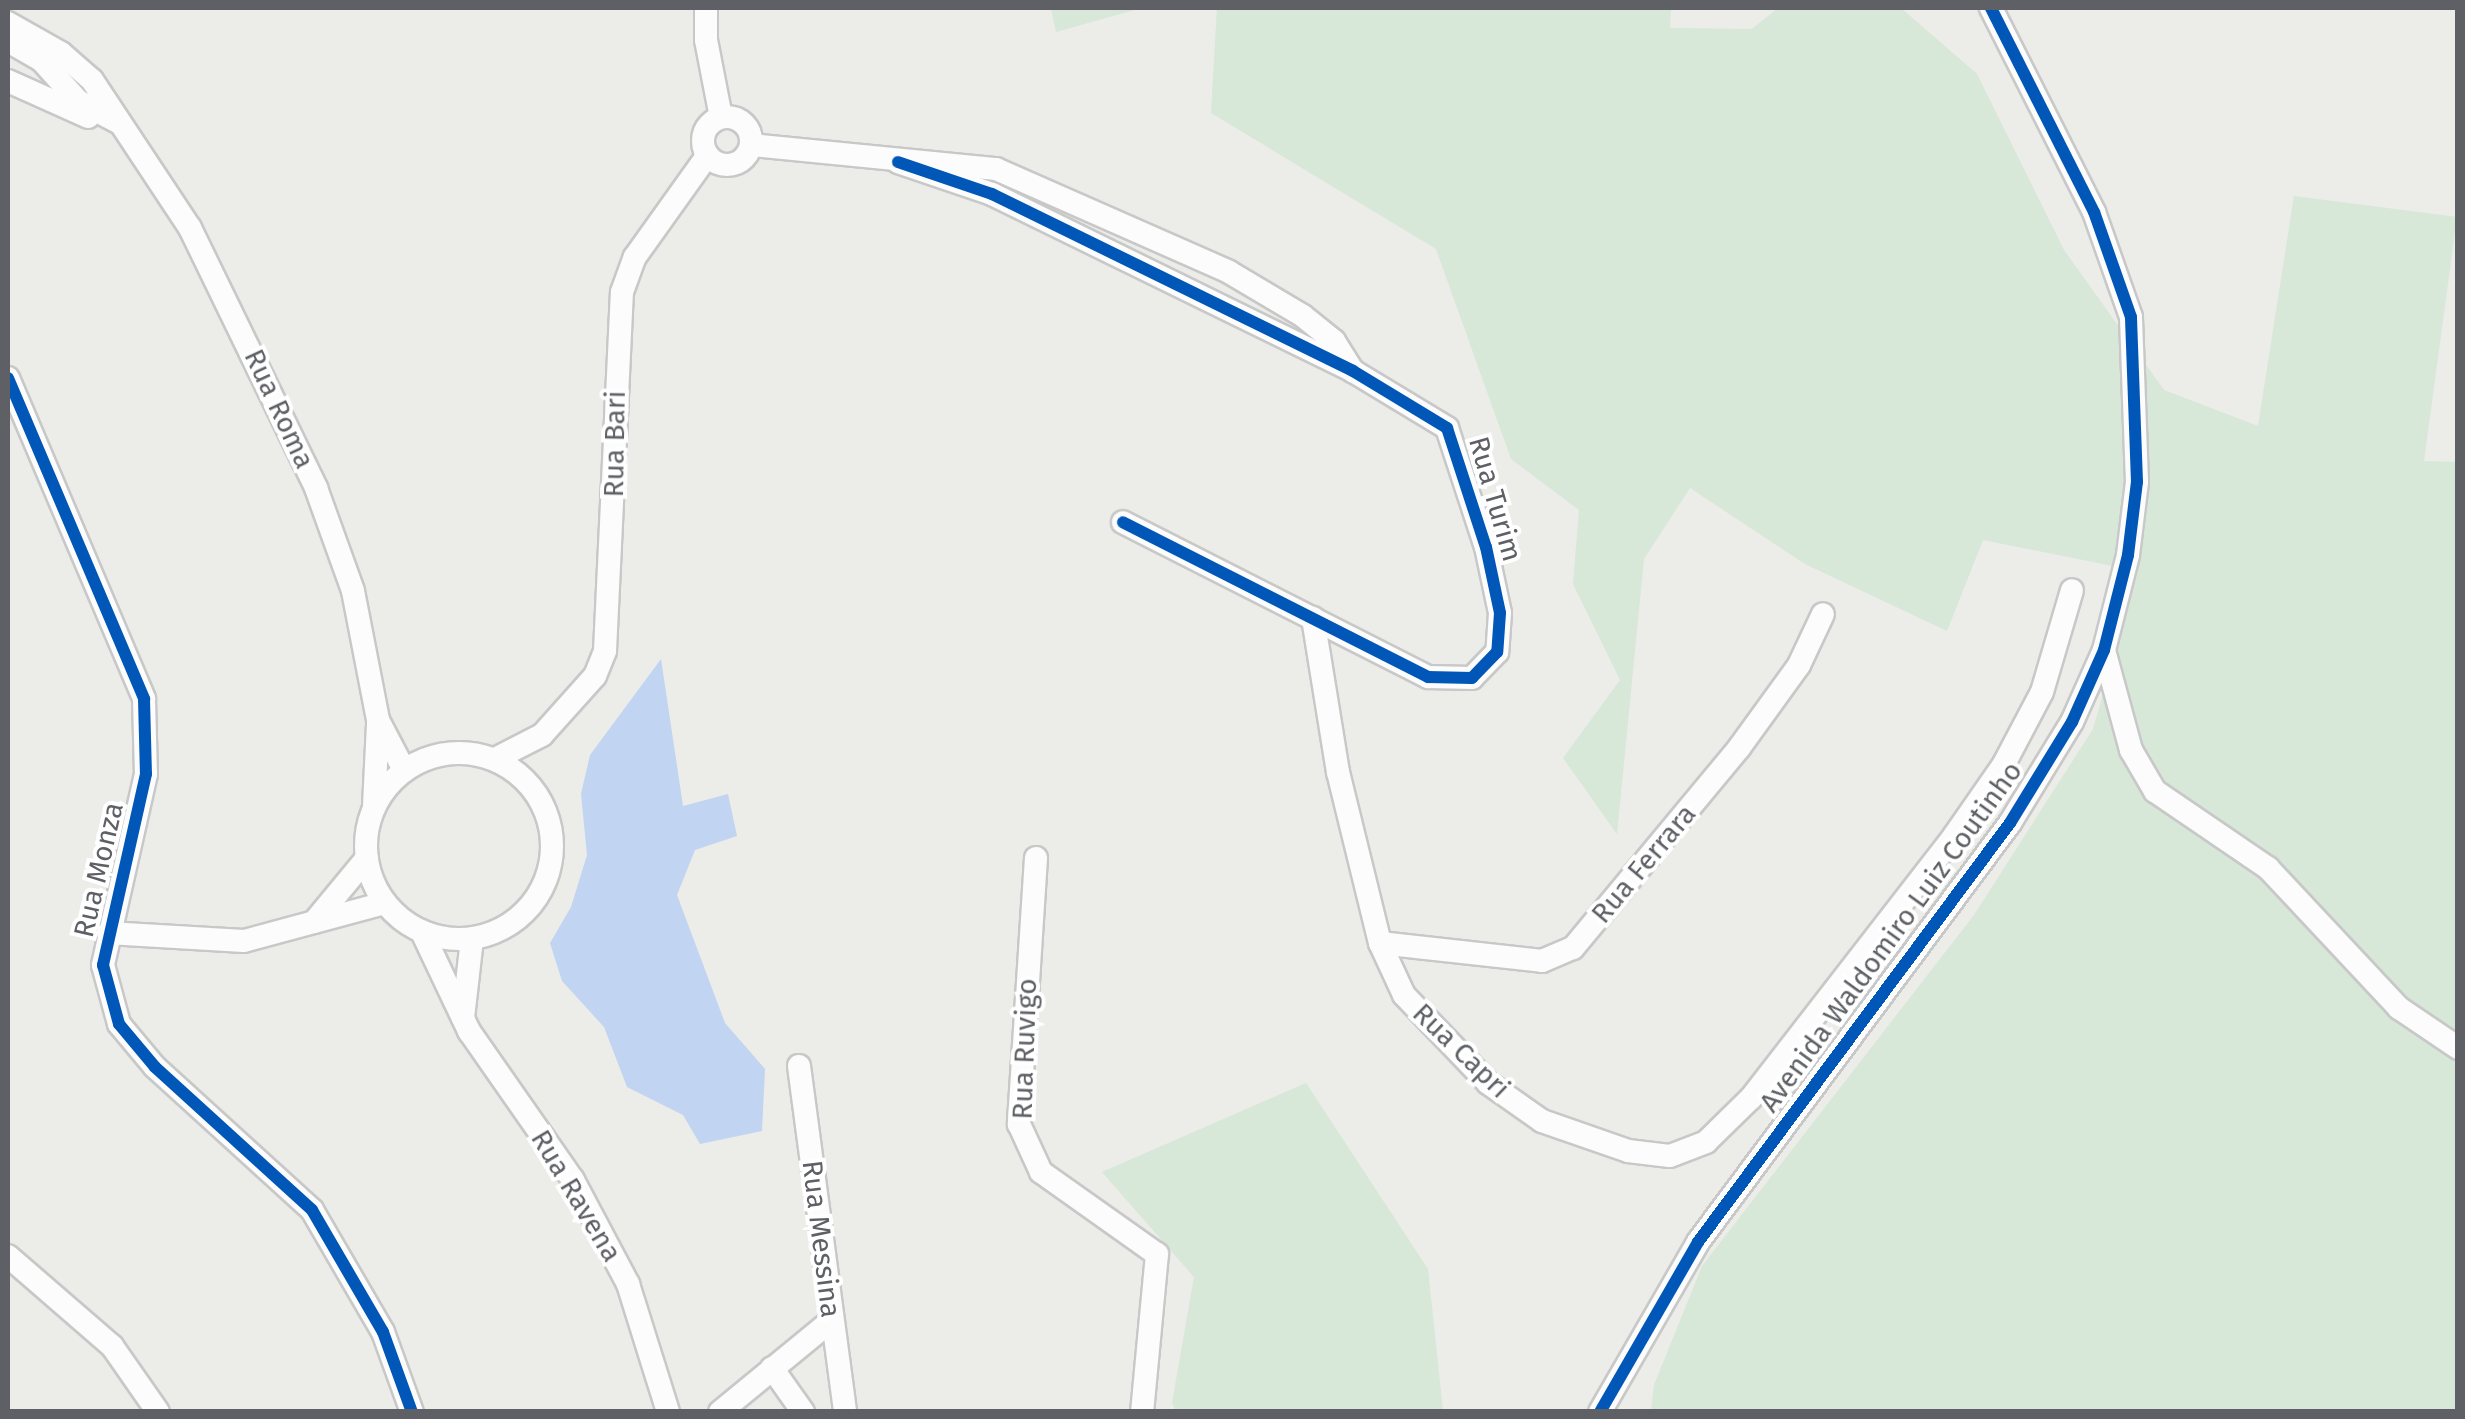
<!DOCTYPE html>
<style>
body{margin:0}
#map{position:relative;width:2465px;height:1419px;overflow:hidden;background:#ecece8;font-family:"Fira Sans",sans-serif}
div>[style]{position:absolute}
.green>*{inset:0;background:#d7e7d8}
.water>*{inset:0;background:#c1d4f1}
.roads{filter:drop-shadow(2px 0 #c8c8c8) drop-shadow(-2px 0 #c8c8c8) drop-shadow(0 2px #c8c8c8) drop-shadow(0 -2px #c8c8c8)}
.street>*{height:22px;margin:-11px;padding:0 11px;transform-origin:11px;border-radius:11px;background:#fcfcfc}
.street>.ring{margin:-11px;padding:0;box-sizing:content-box;background:none;border:22px solid #fcfcfc;border-radius:50%}
.cycleway>*{height:12px;margin:-6px;padding:0 6px;transform-origin:6px;border-radius:6px;background:#0057b8}
span{translate:-50% -50%;white-space:nowrap;text-align:center;line-height:1.15;-webkit-text-stroke:8px #fff;paint-order:stroke}
.street-label{font-size:28px;color:#5e6065}
.frame{position:absolute;inset:0;border:10px solid #5e6065;pointer-events:none}
</style>
<div id="map">
<div class="green">
<div style="clip-path:polygon(1051px 8px,1138px 8px,1138px 9px,1056px 32px)"></div>
<div style="clip-path:polygon(1217px 8px,1671px 8px,1670px 28px,1752px 29px,1778px 8px,1901px 8px,1977px 74px,2064px 250px,2164px 390px,2258px 426px,2294px 196px,2457px 217px,2424px 461px,2458px 462px,2457px 1411px,1651px 1411px,1654px 1385px,1702px 1266px,1974px 915px,2093px 729px,2138px 571px,1983px 540px,1947px 631px,1805px 564px,1690px 488px,1644px 559px,1617px 834px,1563px 758px,1620px 680px,1573px 584px,1579px 510px,1511px 459px,1436px 249px,1211px 113px)"></div>
<div style="clip-path:polygon(1306px 1083px,1428px 1269px,1443px 1411px,1176px 1412px,1172px 1403px,1194px 1277px,1102px 1172px)"></div>
</div>
<div class="water">
<div style="clip-path:polygon(661px 659px,683px 806px,728px 794px,737px 836px,695px 850px,677px 895px,725px 1023px,765px 1069px,762px 1131px,700px 1144px,683px 1115px,627px 1087px,604px 1027px,562px 981px,550px 943px,571px 907px,587px 855px,581px 794px,590px 755px)"></div>
</div>
<div class="roads">
<div class="street">
<div style="left:706px;top:8px;width:32px;rotate:90deg"></div>
<div style="left:706px;top:40px;width:78px;rotate:79deg"></div>
<div style="left:8px;top:23px;width:61px;rotate:29.5deg"></div>
<div style="left:61px;top:53px;width:41px;rotate:41.1deg"></div>
<div style="left:92px;top:80px;width:178px;rotate:56.5deg"></div>
<div style="left:190px;top:228px;width:289px;rotate:64.1deg"></div>
<div style="left:316px;top:488px;width:109px;rotate:70.2deg"></div>
<div style="left:353px;top:591px;width:131px;rotate:79deg"></div>
<div style="left:378px;top:720px;width:56px;rotate:62.5deg"></div>
<div style="left:8px;top:41px;width:39px;rotate:30deg"></div>
<div style="left:42px;top:61px;width:54px;rotate:48deg"></div>
<div style="left:78px;top:101px;width:45px;rotate:27.7deg"></div>
<div style="left:8px;top:81px;width:88px;rotate:24.2deg"></div>
<div class="ring" style="left:703px;top:117px;width:26px;height:26px"></div>
<div style="left:751px;top:145px;width:246px;rotate:5.6deg"></div>
<div style="left:996px;top:169px;width:255px;rotate:23.8deg"></div>
<div style="left:1229px;top:272px;width:86px;rotate:30.7deg"></div>
<div style="left:1303px;top:316px;width:40px;rotate:39deg"></div>
<div style="left:1334px;top:341px;width:36px;rotate:58deg"></div>
<div style="left:898px;top:162px;width:99px;rotate:18.8deg"></div>
<div style="left:992px;top:194px;width:402px;rotate:26.1deg"></div>
<div style="left:1353px;top:371px;width:110px;rotate:31.2deg"></div>
<div style="left:1447px;top:428px;width:125px;rotate:71.9deg"></div>
<div style="left:1486px;top:547px;width:67px;rotate:78deg"></div>
<div style="left:1500px;top:613px;width:39px;rotate:94deg"></div>
<div style="left:1497px;top:652px;width:36px;rotate:134deg"></div>
<div style="left:1472px;top:678px;width:44px;rotate:-178.7deg"></div>
<div style="left:1428px;top:677px;width:342px;rotate:-153.1deg"></div>
<div style="left:8px;top:378px;width:349px;rotate:67deg"></div>
<div style="left:144px;top:699px;width:75px;rotate:88.5deg"></div>
<div style="left:146px;top:774px;width:196px;rotate:102.7deg"></div>
<div style="left:103px;top:965px;width:61px;rotate:74.8deg"></div>
<div style="left:119px;top:1024px;width:56px;rotate:50.1deg"></div>
<div style="left:155px;top:1067px;width:212px;rotate:42.3deg"></div>
<div style="left:312px;top:1210px;width:141px;rotate:59.8deg"></div>
<div style="left:383px;top:1332px;width:85px;rotate:70.1deg"></div>
<div style="left:1313px;top:618px;width:156px;rotate:80.8deg"></div>
<div style="left:1338px;top:772px;width:176px;rotate:76.2deg"></div>
<div style="left:1380px;top:943px;width:57px;rotate:65.2deg"></div>
<div style="left:1404px;top:995px;width:122px;rotate:46.3deg"></div>
<div style="left:1488px;top:1083px;width:66px;rotate:35.1deg"></div>
<div style="left:1542px;top:1121px;width:91px;rotate:19.2deg"></div>
<div style="left:1628px;top:1151px;width:42px;rotate:6.8deg"></div>
<div style="left:1670px;top:1156px;width:39px;rotate:-21deg"></div>
<div style="left:1706px;top:1142px;width:63px;rotate:-44.4deg"></div>
<div style="left:1751px;top:1098px;width:331px;rotate:-52.2deg"></div>
<div style="left:1954px;top:836px;width:88px;rotate:-55.2deg"></div>
<div style="left:2004px;top:764px;width:81px;rotate:-62.2deg"></div>
<div style="left:2042px;top:692px;width:106px;rotate:-73.6deg"></div>
<div style="left:2104px;top:650px;width:104px;rotate:74.9deg"></div>
<div style="left:2131px;top:750px;width:48px;rotate:59.7deg"></div>
<div style="left:2155px;top:791px;width:137px;rotate:34.3deg"></div>
<div style="left:2268px;top:868px;width:192px;rotate:46.9deg"></div>
<div style="left:2399px;top:1008px;width:71px;rotate:34.1deg"></div>
<div class="ring" style="left:366px;top:753px;width:164px;height:164px"></div>
<div style="left:495px;top:759px;width:53px;rotate:-27.1deg"></div>
<div style="left:542px;top:735px;width:79px;rotate:-48.1deg"></div>
<div style="left:595px;top:676px;width:27px;rotate:-68deg"></div>
<div style="left:605px;top:651px;width:359px;rotate:-87.3deg"></div>
<div style="left:622px;top:292px;width:37px;rotate:-70deg"></div>
<div style="left:635px;top:257px;width:124px;rotate:-54.5deg"></div>
<div style="left:374px;top:806px;width:83px;rotate:-87.2deg"></div>
<div style="left:1036px;top:858px;width:267px;rotate:93.7deg"></div>
<div style="left:1019px;top:1124px;width:53px;rotate:65.4deg"></div>
<div style="left:1041px;top:1172px;width:142px;rotate:35.3deg"></div>
<div style="left:1157px;top:1254px;width:159px;rotate:95.4deg"></div>
<div style="left:314px;top:922px;width:83px;rotate:-50.4deg"></div>
<div style="left:422px;top:932px;width:110px;rotate:64.6deg"></div>
<div style="left:469px;top:1031px;width:182px;rotate:55.1deg"></div>
<div style="left:573px;top:1180px;width:118px;rotate:62.1deg"></div>
<div style="left:628px;top:1284px;width:134px;rotate:72.6deg"></div>
<div style="left:108px;top:933px;width:136px;rotate:3.4deg"></div>
<div style="left:244px;top:941px;width:146px;rotate:-15.1deg"></div>
<div style="left:1380px;top:943px;width:163px;rotate:6.3deg"></div>
<div style="left:1542px;top:961px;width:34px;rotate:-23deg"></div>
<div style="left:1573px;top:948px;width:260px;rotate:-50.3deg"></div>
<div style="left:1739px;top:748px;width:102px;rotate:-54.1deg"></div>
<div style="left:1799px;top:665px;width:56px;rotate:-64.8deg"></div>
<div style="left:463px;top:1018px;width:80px;rotate:-83.5deg"></div>
<div style="left:799px;top:1066px;width:349px;rotate:82.4deg"></div>
<div style="left:8px;top:1256px;width:138px;rotate:40.9deg"></div>
<div style="left:112px;top:1346px;width:80px;rotate:55.1deg"></div>
<div style="left:772px;top:1368px;width:54px;rotate:54.8deg"></div>
<div style="left:720px;top:1412px;width:145px;rotate:-39.4deg"></div>
<div style="left:1600px;top:1412px;width:196px;rotate:-60deg"></div>
<div style="left:1698px;top:1242px;width:522px;rotate:-53.33deg"></div>
<div style="left:2010px;top:823px;width:119px;rotate:-58.5deg"></div>
<div style="left:2072px;top:722px;width:79px;rotate:-66deg"></div>
<div style="left:2104px;top:650px;width:98px;rotate:-75.8deg"></div>
<div style="left:2128px;top:555px;width:74px;rotate:-83deg"></div>
<div style="left:2137px;top:482px;width:165px;rotate:-92.1deg"></div>
<div style="left:2131px;top:317px;width:111px;rotate:-109.4deg"></div>
<div style="left:2094px;top:212px;width:229px;rotate:-116.8deg"></div>
</div>
</div>
<div class="cycleway">
<div style="left:898px;top:162px;width:99px;rotate:18.8deg"></div>
<div style="left:992px;top:194px;width:402px;rotate:26.1deg"></div>
<div style="left:1353px;top:371px;width:110px;rotate:31.2deg"></div>
<div style="left:1447px;top:428px;width:125px;rotate:71.9deg"></div>
<div style="left:1486px;top:547px;width:67px;rotate:78deg"></div>
<div style="left:1500px;top:613px;width:39px;rotate:94deg"></div>
<div style="left:1497px;top:652px;width:36px;rotate:134deg"></div>
<div style="left:1472px;top:678px;width:44px;rotate:-178.7deg"></div>
<div style="left:1428px;top:677px;width:342px;rotate:-153.1deg"></div>
<div style="left:8px;top:378px;width:349px;rotate:67deg"></div>
<div style="left:144px;top:699px;width:75px;rotate:88.5deg"></div>
<div style="left:146px;top:774px;width:196px;rotate:102.7deg"></div>
<div style="left:103px;top:965px;width:61px;rotate:74.8deg"></div>
<div style="left:119px;top:1024px;width:56px;rotate:50.1deg"></div>
<div style="left:155px;top:1067px;width:212px;rotate:42.3deg"></div>
<div style="left:312px;top:1210px;width:141px;rotate:59.8deg"></div>
<div style="left:383px;top:1332px;width:85px;rotate:70.1deg"></div>
<div style="left:1600px;top:1412px;width:196px;rotate:-60deg"></div>
<div style="left:1698px;top:1242px;width:522px;rotate:-53.33deg"></div>
<div style="left:2010px;top:823px;width:119px;rotate:-58.5deg"></div>
<div style="left:2072px;top:722px;width:79px;rotate:-66deg"></div>
<div style="left:2104px;top:650px;width:98px;rotate:-75.8deg"></div>
<div style="left:2128px;top:555px;width:74px;rotate:-83deg"></div>
<div style="left:2137px;top:482px;width:165px;rotate:-92.1deg"></div>
<div style="left:2131px;top:317px;width:111px;rotate:-109.4deg"></div>
<div style="left:2094px;top:212px;width:229px;rotate:-116.8deg"></div>
</div>
<div class="street-label">
<span style="left:279px;top:409px;rotate:65deg">Rua Roma</span>
<span style="left:615px;top:444px;rotate:-89deg">Rua Bari</span>
<span style="left:1495px;top:499px;rotate:74deg">Rua Turim</span>
<span style="left:1644px;top:864px;rotate:-50deg">Rua Ferrara</span>
<span style="left:99px;top:870px;rotate:-77deg">Rua Monza</span>
<span style="left:1891px;top:937px;rotate:-54deg">Avenida Waldomiro Luiz Coutinho</span>
<span style="left:1025px;top:1049px;rotate:-88deg">Rua Ruvigo</span>
<span style="left:1461px;top:1051px;rotate:44deg">Rua Capri</span>
<span style="left:576px;top:1196px;rotate:59deg">Rua Ravena</span>
<span style="left:821px;top:1239px;rotate:83deg">Rua Messina</span>
</div>
<div class="frame"></div>
</div>
